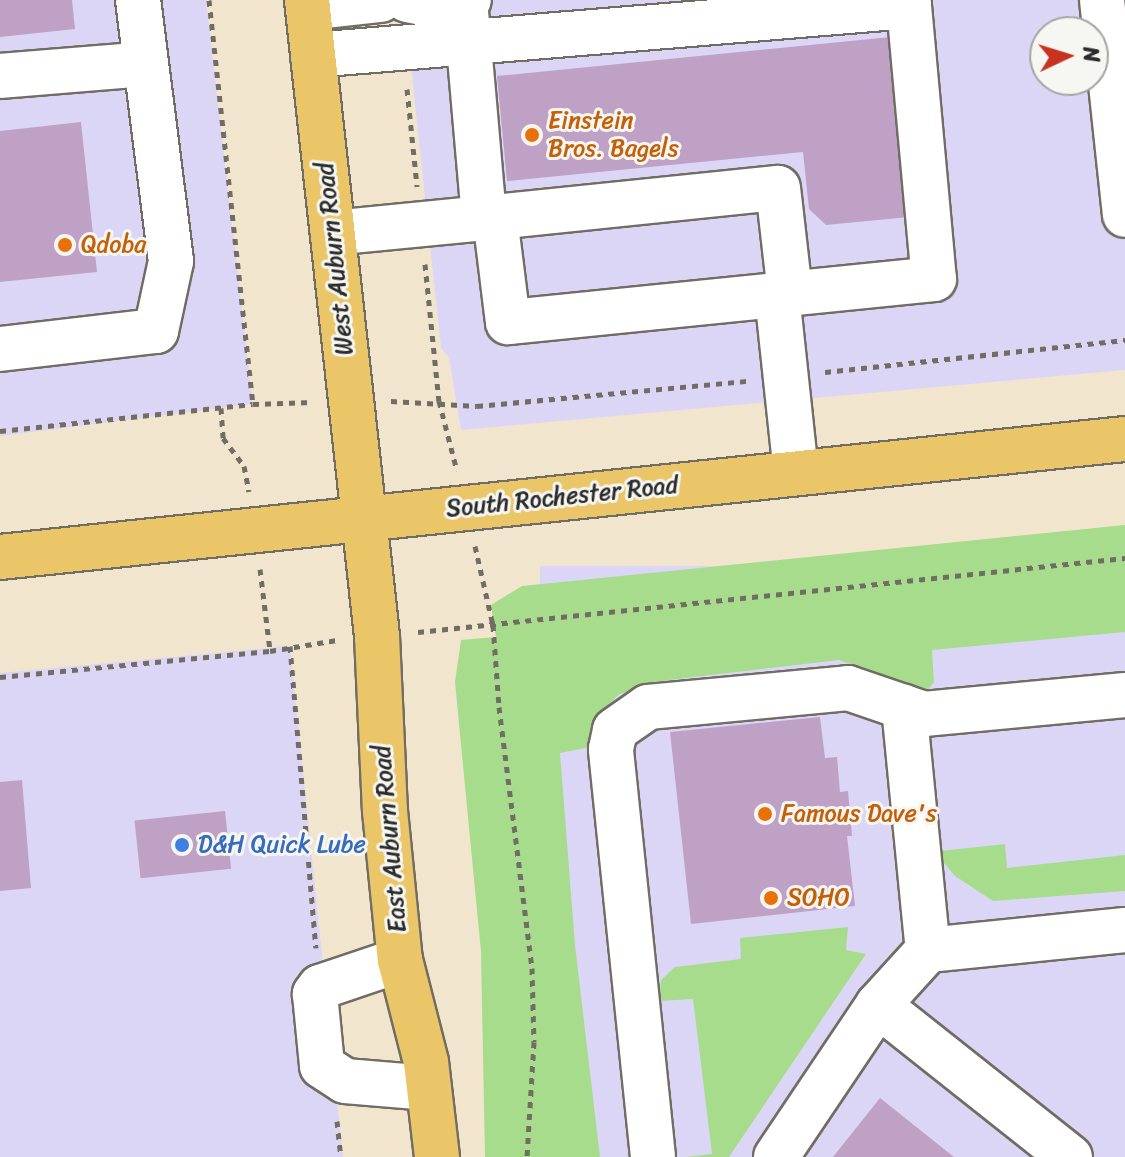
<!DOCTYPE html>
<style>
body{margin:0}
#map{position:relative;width:1125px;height:1157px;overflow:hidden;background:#f2e5ce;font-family:Sriracha,sans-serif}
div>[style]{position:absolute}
.built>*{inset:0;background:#dcd6f6;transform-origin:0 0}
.green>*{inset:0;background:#a7dc8d}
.building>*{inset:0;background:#bea1c5;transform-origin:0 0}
.path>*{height:5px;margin-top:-2.5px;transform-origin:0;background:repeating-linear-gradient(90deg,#716c64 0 6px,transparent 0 12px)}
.roads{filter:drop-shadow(2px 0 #716c64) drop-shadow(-2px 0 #716c64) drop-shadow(0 2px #716c64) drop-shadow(0 -2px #716c64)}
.minor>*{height:44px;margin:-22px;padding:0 22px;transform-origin:22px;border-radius:22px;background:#fff}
.major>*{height:44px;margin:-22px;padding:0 22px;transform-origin:22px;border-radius:22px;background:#ebc669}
.dots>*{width:22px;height:22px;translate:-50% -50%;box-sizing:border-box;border:4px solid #f6f6f2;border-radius:50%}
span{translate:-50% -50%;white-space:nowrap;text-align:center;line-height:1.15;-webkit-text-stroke:6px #f6f6f2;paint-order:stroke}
.food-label{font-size:24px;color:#c56008}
.left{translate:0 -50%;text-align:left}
.street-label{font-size:24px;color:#2b2b2b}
.shop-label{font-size:24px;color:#366cbe}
.north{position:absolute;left:1029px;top:16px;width:80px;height:80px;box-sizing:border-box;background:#f6f6f2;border:2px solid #a5a5a2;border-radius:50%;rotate:86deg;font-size:22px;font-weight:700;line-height:32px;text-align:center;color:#2b2b2b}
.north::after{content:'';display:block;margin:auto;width:28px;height:36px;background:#c8321e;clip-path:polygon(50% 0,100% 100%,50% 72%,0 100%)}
</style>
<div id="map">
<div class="built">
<div style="clip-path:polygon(0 0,206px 0,253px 404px,0 436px)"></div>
<div style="clip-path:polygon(evenodd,404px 0,1125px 0,1125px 370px,461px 430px,449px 357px,441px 348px,404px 0,1045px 32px,1093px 32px,1093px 80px,1045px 80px,1045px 32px)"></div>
<div style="left:1125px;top:566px;width:591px;height:585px;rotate:90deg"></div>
<div style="clip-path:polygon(290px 646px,343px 1157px,0 1157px,0 673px)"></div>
</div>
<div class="green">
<div style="clip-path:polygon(1125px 525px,1125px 632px,932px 650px,934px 682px,926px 692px,839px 660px,652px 682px,618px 695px,603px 711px,586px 748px,560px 753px,575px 945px,600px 1157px,485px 1157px,481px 952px,455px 682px,461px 640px,496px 637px,491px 605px,522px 586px)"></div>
<div style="clip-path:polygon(1005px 844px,1007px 868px,1125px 855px,1125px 891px,993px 901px,955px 876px,944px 863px,940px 851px)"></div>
<div style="clip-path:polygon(848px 927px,846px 950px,866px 954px,729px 1157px,686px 1157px,712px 1154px,693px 999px,659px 1001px,661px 980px,675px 967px,741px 959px,740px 938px)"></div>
</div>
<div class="building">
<div style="clip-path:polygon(0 0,72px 0,75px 29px,0 37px)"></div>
<div style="clip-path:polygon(891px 37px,909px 217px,826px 225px,809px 209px,803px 152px,507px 181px,497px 76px)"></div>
<div style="clip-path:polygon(81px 122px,97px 272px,0 282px,0 131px)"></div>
<div style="clip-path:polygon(820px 717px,825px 758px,837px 757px,840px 792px,848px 791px,852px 836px,847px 836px,855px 906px,691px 924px,670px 732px)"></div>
<div style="clip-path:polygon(22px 780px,31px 888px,0 891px,0 782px)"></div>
<div style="left:225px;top:811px;width:58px;height:91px;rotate:84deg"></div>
<div style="clip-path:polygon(880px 1098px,954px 1157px,833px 1157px)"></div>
</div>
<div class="path">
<div style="left:209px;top:0;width:406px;rotate:83.8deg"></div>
<div style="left:253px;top:404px;width:60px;rotate:-1.9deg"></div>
<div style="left:407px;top:89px;width:98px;rotate:84.1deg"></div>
<div style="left:425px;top:264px;width:138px;rotate:84.2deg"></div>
<div style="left:439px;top:401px;width:72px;rotate:75.6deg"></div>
<div style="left:825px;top:372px;width:302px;rotate:-6.1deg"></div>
<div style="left:391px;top:401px;width:86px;rotate:3.3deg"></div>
<div style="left:477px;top:406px;width:272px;rotate:-5.3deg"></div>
<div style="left:221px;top:408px;width:30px;rotate:86deg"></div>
<div style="left:223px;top:438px;width:35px;rotate:53deg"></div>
<div style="left:244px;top:466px;width:26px;rotate:79deg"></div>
<div style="left:0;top:431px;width:254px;rotate:-6.1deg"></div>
<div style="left:475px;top:546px;width:81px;rotate:77.2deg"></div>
<div style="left:493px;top:625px;width:82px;rotate:85.8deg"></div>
<div style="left:499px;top:707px;width:263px;rotate:82.8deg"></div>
<div style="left:532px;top:968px;width:74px;rotate:88.5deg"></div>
<div style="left:534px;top:1042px;width:115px;rotate:93.5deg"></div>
<div style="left:260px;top:569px;width:83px;rotate:83deg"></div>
<div style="left:418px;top:632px;width:711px;rotate:-5.98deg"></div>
<div style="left:290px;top:646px;width:303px;rotate:85.1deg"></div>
<div style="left:0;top:677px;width:271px;rotate:-5.5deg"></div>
<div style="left:270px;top:651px;width:68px;rotate:-9.3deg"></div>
<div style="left:337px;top:1121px;width:36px;rotate:84deg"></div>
</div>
<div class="roads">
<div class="minor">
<div style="left:407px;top:0;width:20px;rotate:11deg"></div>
<div style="left:427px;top:4px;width:42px;rotate:-5.4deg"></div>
<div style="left:465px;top:0;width:219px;rotate:85deg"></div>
<div style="left:1102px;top:0;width:216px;rotate:83.9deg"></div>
<div style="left:308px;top:8px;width:73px;rotate:-6.3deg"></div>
<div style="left:313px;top:55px;width:598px;rotate:-4.7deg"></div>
<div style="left:909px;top:6px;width:274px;rotate:84.8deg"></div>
<div style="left:934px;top:279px;width:428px;rotate:174.2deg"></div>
<div style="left:508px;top:322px;width:106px;rotate:-97.1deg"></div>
<div style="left:495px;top:217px;width:163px;rotate:174.4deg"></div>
<div style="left:0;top:76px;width:145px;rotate:-4.7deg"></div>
<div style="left:495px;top:217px;width:284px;rotate:-5.9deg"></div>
<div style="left:778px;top:188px;width:106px;rotate:83.5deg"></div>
<div style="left:777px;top:295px;width:179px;rotate:83.9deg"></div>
<div style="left:0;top:349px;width:157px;rotate:-6.6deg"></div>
<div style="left:156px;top:331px;width:72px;rotate:-77.9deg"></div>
<div style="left:171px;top:261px;width:263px;rotate:-97.2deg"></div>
<div style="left:904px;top:707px;width:244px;rotate:84.4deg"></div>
<div style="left:400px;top:960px;width:84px;rotate:161.4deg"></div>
<div style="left:320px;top:987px;width:9px;rotate:126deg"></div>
<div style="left:315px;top:994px;width:72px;rotate:84.4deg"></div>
<div style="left:322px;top:1066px;width:27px;rotate:33deg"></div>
<div style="left:345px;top:1081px;width:84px;rotate:4.8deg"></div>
<div style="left:878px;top:1005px;width:245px;rotate:38.4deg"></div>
<div style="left:653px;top:1157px;width:410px;rotate:-95.9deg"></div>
<div style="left:611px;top:749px;width:19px;rotate:-78deg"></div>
<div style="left:615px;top:730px;width:40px;rotate:-34.9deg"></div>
<div style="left:648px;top:707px;width:201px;rotate:-5.4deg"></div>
<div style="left:848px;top:688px;width:80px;rotate:18.9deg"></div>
<div style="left:924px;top:714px;width:202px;rotate:-5.4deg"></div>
<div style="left:776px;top:1157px;width:183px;rotate:-56.1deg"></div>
<div style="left:878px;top:1005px;width:74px;rotate:-47.7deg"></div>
<div style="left:928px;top:950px;width:198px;rotate:-5.8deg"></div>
</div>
<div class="major">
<div style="left:307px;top:0;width:640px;rotate:83.72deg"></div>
<div style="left:377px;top:636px;width:175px;rotate:87.4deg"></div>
<div style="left:385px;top:811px;width:150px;rotate:84.3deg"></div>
<div style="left:400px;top:960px;width:105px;rotate:75.7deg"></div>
<div style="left:426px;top:1062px;width:96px;rotate:83.4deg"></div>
<div style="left:0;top:557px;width:1131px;rotate:-5.99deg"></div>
</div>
</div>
<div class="dots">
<div style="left:532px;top:135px;background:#e8710a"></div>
<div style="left:65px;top:245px;background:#e8710a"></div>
<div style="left:765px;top:814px;background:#e8710a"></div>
<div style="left:182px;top:845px;background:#3f7fe0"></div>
<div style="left:771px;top:898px;background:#e8710a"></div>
</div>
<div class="food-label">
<span class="left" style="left:548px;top:135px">Einstein<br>Bros. Bagels</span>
<span class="left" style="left:81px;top:245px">Qdoba</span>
<span class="left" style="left:781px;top:814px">Famous Dave's</span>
<span class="left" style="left:787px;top:898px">SOHO</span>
</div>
<div class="street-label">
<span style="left:335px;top:259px;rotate:-96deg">West Auburn Road</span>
<span style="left:562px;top:497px;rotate:-6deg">South Rochester Road</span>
<span style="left:390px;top:839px;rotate:-95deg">East Auburn Road</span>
</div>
<div class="shop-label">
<span class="left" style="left:198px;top:845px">D&amp;H Quick Lube</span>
</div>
<div class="north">N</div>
</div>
